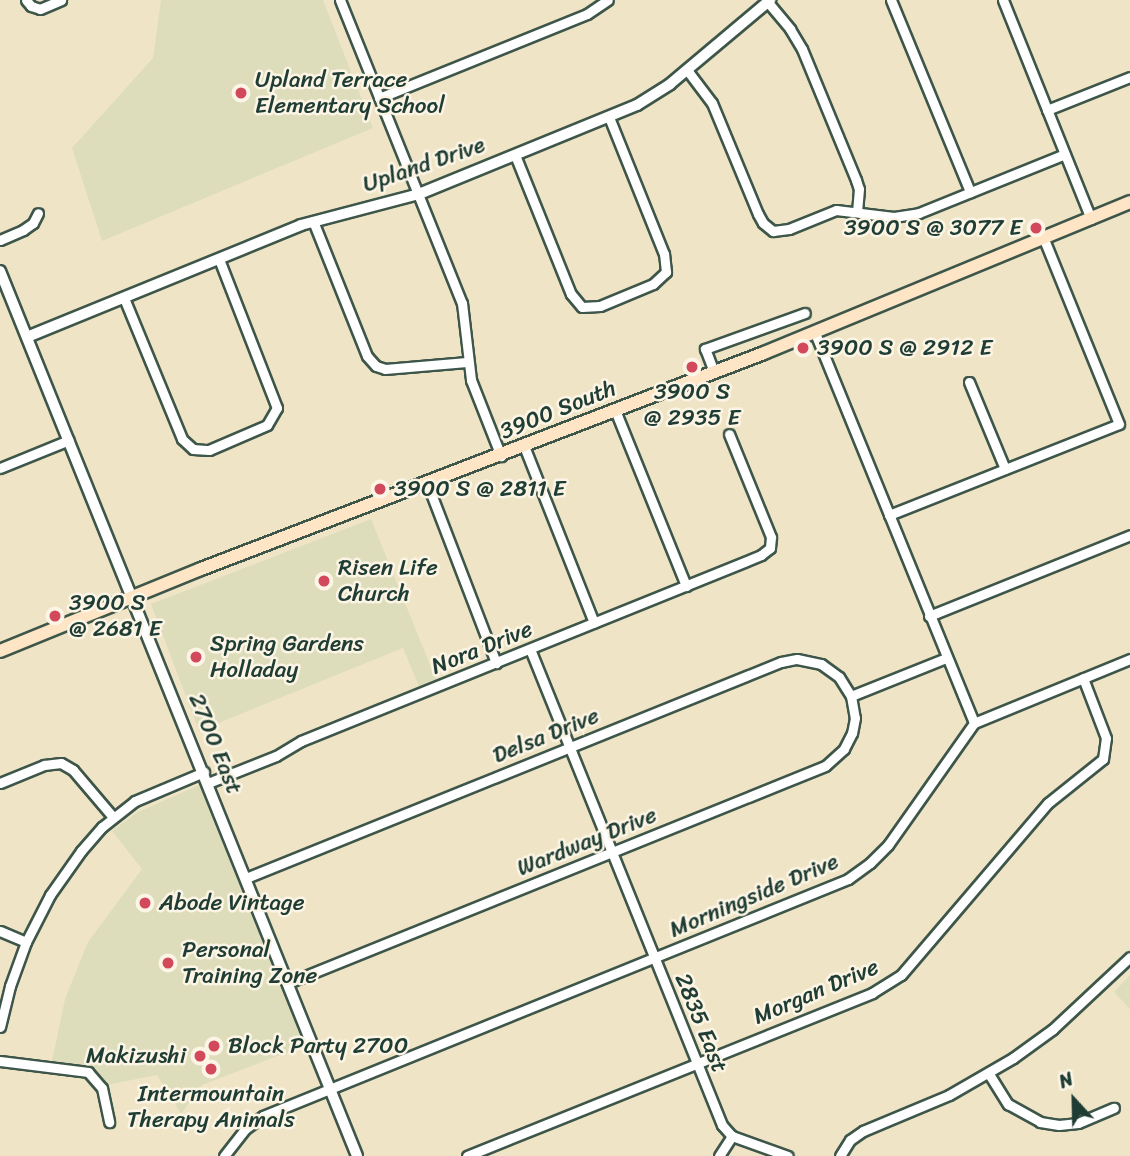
<!DOCTYPE html>
<style>
body{margin:0}
#map{position:relative;width:1130px;height:1156px;overflow:hidden;background:#efe5c6;font-family:Sriracha,sans-serif}
div>[style]{position:absolute}
.built>*{inset:0;background:#deddbb}
.roads{filter:drop-shadow(2px 0 #3e564a) drop-shadow(-2px 0 #3e564a) drop-shadow(0 2px #3e564a) drop-shadow(0 -2px #3e564a)}
.minor>*{height:9px;margin:-4.5px;padding:0 4.5px;transform-origin:4.5px;border-radius:4.5px;background:#fff}
.tertiary>*{height:10px;margin:-5px;padding:0 5px;transform-origin:5px;border-radius:5px;background:#fff}
.secondary>*{height:12px;margin:-6px;padding:0 6px;transform-origin:6px;border-radius:6px;background:#fde5c5}
.dots>*{width:19px;height:19px;translate:-50% -50%;box-sizing:border-box;border:4px solid #fcf5e5;border-radius:50%}
span{translate:-50% -50%;white-space:nowrap;text-align:center;line-height:1.15;-webkit-text-stroke:5px #fcf5e5;paint-order:stroke}
.poi-label{font-size:23px;color:#1f3d34}
.left{translate:0 -50%;text-align:left}
.right{translate:-100% -50%;text-align:right}
.street-label{font-size:23px;color:#1f3d34}
.north{position:absolute;left:1039px;top:1065px;width:70px;height:70px;-webkit-text-stroke:5px #fcf5e5;paint-order:stroke;rotate:338deg;font-size:19px;font-weight:700;line-height:28px;text-align:center;color:#1f3d34}
.north::after{content:'';display:block;margin:auto;width:24px;height:32px;background:#1f3d34;clip-path:polygon(50% 0,100% 100%,50% 72%,0 100%)}
</style>
<div id="map">
<div class="built">
<div style="clip-path:polygon(161px 0,323px 0,373px 128px,102px 241px,72px 148px,153px 58px)"></div>
<div style="clip-path:polygon(371px 519px,437px 682px,420px 689px,403px 648px,199px 731px,151px 604px)"></div>
<div style="clip-path:polygon(199px 785px,304px 1046px,202px 1085px,181px 1114px,157px 1075px,107px 1085px,90px 1067px,52px 1061px,65px 999px,88px 942px,142px 869px,112px 831px,138px 812px)"></div>
<div style="clip-path:polygon(1130px 975px,1130px 1009px,1114px 992px)"></div>
</div>
<div class="roads">
<div class="minor">
<div style="left:26px;top:0;width:8px;rotate:50deg"></div>
<div style="left:31px;top:6px;width:9px;rotate:18deg"></div>
<div style="left:40px;top:9px;width:23px;rotate:-23deg"></div>
<div style="left:340px;top:0;width:327px;rotate:68.1deg"></div>
<div style="left:462px;top:303px;width:78px;rotate:83.3deg"></div>
<div style="left:471px;top:380px;width:82px;rotate:68.5deg"></div>
<div style="left:766px;top:0;width:38px;rotate:50deg"></div>
<div style="left:790px;top:29px;width:23px;rotate:59deg"></div>
<div style="left:802px;top:49px;width:142px;rotate:67.6deg"></div>
<div style="left:856px;top:180px;width:9px;rotate:72deg"></div>
<div style="left:859px;top:189px;width:23px;rotate:95deg"></div>
<div style="left:891px;top:0;width:208px;rotate:67.6deg"></div>
<div style="left:1003px;top:0;width:236px;rotate:68.1deg"></div>
<div style="left:687px;top:70px;width:41px;rotate:52.9deg"></div>
<div style="left:712px;top:103px;width:120px;rotate:67.5deg"></div>
<div style="left:758px;top:214px;width:10px;rotate:61deg"></div>
<div style="left:763px;top:223px;width:13px;rotate:39deg"></div>
<div style="left:773px;top:231px;width:16px;rotate:-7deg"></div>
<div style="left:789px;top:229px;width:51px;rotate:-22deg"></div>
<div style="left:836px;top:210px;width:58px;rotate:6.9deg"></div>
<div style="left:894px;top:217px;width:25px;rotate:-9deg"></div>
<div style="left:919px;top:213px;width:157px;rotate:-22deg"></div>
<div style="left:379px;top:98px;width:224px;rotate:-22deg"></div>
<div style="left:587px;top:14px;width:25px;rotate:-34deg"></div>
<div style="left:1047px;top:110px;width:89px;rotate:-21.7deg"></div>
<div style="left:515px;top:155px;width:150px;rotate:68.1deg"></div>
<div style="left:571px;top:294px;width:17px;rotate:50deg"></div>
<div style="left:582px;top:307px;width:18px;rotate:-3deg"></div>
<div style="left:600px;top:306px;width:57px;rotate:-22.5deg"></div>
<div style="left:653px;top:284px;width:18px;rotate:-43deg"></div>
<div style="left:666px;top:272px;width:18px;rotate:-96deg"></div>
<div style="left:664px;top:254px;width:148px;rotate:-111.9deg"></div>
<div style="left:313px;top:221px;width:145px;rotate:68.2deg"></div>
<div style="left:367px;top:356px;width:13px;rotate:48deg"></div>
<div style="left:376px;top:366px;width:9px;rotate:18deg"></div>
<div style="left:385px;top:369px;width:82px;rotate:-4.9deg"></div>
<div style="left:0;top:240px;width:25px;rotate:-23deg"></div>
<div style="left:23px;top:230px;width:12px;rotate:-35deg"></div>
<div style="left:33px;top:223px;width:11px;rotate:-63deg"></div>
<div style="left:124px;top:298px;width:152px;rotate:67.6deg"></div>
<div style="left:182px;top:439px;width:15px;rotate:42deg"></div>
<div style="left:193px;top:449px;width:16px;rotate:4deg"></div>
<div style="left:209px;top:450px;width:63px;rotate:-23.3deg"></div>
<div style="left:267px;top:425px;width:20px;rotate:-60deg"></div>
<div style="left:277px;top:408px;width:160px;rotate:-111.3deg"></div>
<div style="left:815px;top:333px;width:421px;rotate:67.8deg"></div>
<div style="left:714px;top:372px;width:25px;rotate:-111deg"></div>
<div style="left:705px;top:349px;width:106px;rotate:-19.8deg"></div>
<div style="left:969px;top:382px;width:94px;rotate:67.5deg"></div>
<div style="left:615px;top:410px;width:190px;rotate:68deg"></div>
<div style="left:524px;top:446px;width:190px;rotate:68.4deg"></div>
<div style="left:0;top:468px;width:74px;rotate:-22.1deg"></div>
<div style="left:427px;top:483px;width:193px;rotate:69deg"></div>
<div style="left:889px;top:515px;width:247px;rotate:-21.6deg"></div>
<div style="left:1119px;top:424px;width:200px;rotate:-112.1deg"></div>
<div style="left:929px;top:616px;width:217px;rotate:-21.9deg"></div>
<div style="left:530px;top:649px;width:513px;rotate:68.03deg"></div>
<div style="left:722px;top:1125px;width:15px;rotate:48deg"></div>
<div style="left:732px;top:1136px;width:59px;rotate:19.7deg"></div>
<div style="left:851px;top:696px;width:102px;rotate:-21.8deg"></div>
<div style="left:0;top:783px;width:48px;rotate:-22.2deg"></div>
<div style="left:44px;top:765px;width:17px;rotate:-7deg"></div>
<div style="left:61px;top:763px;width:14px;rotate:30deg"></div>
<div style="left:73px;top:770px;width:62px;rotate:49.6deg"></div>
<div style="left:208px;top:783px;width:73px;rotate:-21.7deg"></div>
<div style="left:276px;top:756px;width:29px;rotate:-31deg"></div>
<div style="left:301px;top:741px;width:496px;rotate:-22deg"></div>
<div style="left:761px;top:555px;width:11px;rotate:-38deg"></div>
<div style="left:770px;top:548px;width:11px;rotate:-85deg"></div>
<div style="left:771px;top:537px;width:111px;rotate:-112.2deg"></div>
<div style="left:246px;top:878px;width:577px;rotate:-21.99deg"></div>
<div style="left:781px;top:662px;width:16px;rotate:-11deg"></div>
<div style="left:797px;top:659px;width:25px;rotate:12deg"></div>
<div style="left:821px;top:664px;width:22px;rotate:36deg"></div>
<div style="left:839px;top:677px;width:22px;rotate:58deg"></div>
<div style="left:851px;top:696px;width:22px;rotate:80deg"></div>
<div style="left:855px;top:718px;width:15px;rotate:101deg"></div>
<div style="left:852px;top:733px;width:18px;rotate:117deg"></div>
<div style="left:844px;top:749px;width:25px;rotate:138deg"></div>
<div style="left:825px;top:766px;width:579px;rotate:158deg"></div>
<div style="left:0;top:931px;width:28px;rotate:23deg"></div>
<div style="left:0;top:1027px;width:42px;rotate:-76.3deg"></div>
<div style="left:10px;top:986px;width:47px;rotate:-70deg"></div>
<div style="left:26px;top:942px;width:53px;rotate:-62.9deg"></div>
<div style="left:50px;top:895px;width:54px;rotate:-54.8deg"></div>
<div style="left:81px;top:851px;width:32px;rotate:-49deg"></div>
<div style="left:102px;top:827px;width:42px;rotate:-38.2deg"></div>
<div style="left:135px;top:801px;width:75px;rotate:-22.8deg"></div>
<div style="left:0;top:1061px;width:89px;rotate:7.1deg"></div>
<div style="left:88px;top:1072px;width:21px;rotate:49deg"></div>
<div style="left:102px;top:1088px;width:35px;rotate:78deg"></div>
<div style="left:989px;top:1074px;width:36px;rotate:58deg"></div>
<div style="left:1008px;top:1104px;width:37px;rotate:29deg"></div>
<div style="left:1040px;top:1122px;width:19px;rotate:9deg"></div>
<div style="left:1059px;top:1125px;width:19px;rotate:-6deg"></div>
<div style="left:1078px;top:1123px;width:39px;rotate:-23deg"></div>
<div style="left:224px;top:1156px;width:34px;rotate:-52deg"></div>
<div style="left:245px;top:1129px;width:22px;rotate:-36deg"></div>
<div style="left:263px;top:1116px;width:631px;rotate:-22.05deg"></div>
<div style="left:848px;top:879px;width:27px;rotate:-36deg"></div>
<div style="left:870px;top:863px;width:25px;rotate:-45deg"></div>
<div style="left:888px;top:845px;width:149px;rotate:-54.8deg"></div>
<div style="left:974px;top:723px;width:169px;rotate:-22.3deg"></div>
<div style="left:467px;top:1156px;width:437px;rotate:-21.9deg"></div>
<div style="left:872px;top:993px;width:34px;rotate:-32deg"></div>
<div style="left:901px;top:975px;width:226px;rotate:-49.5deg"></div>
<div style="left:1048px;top:803px;width:70px;rotate:-38.7deg"></div>
<div style="left:1103px;top:759px;width:21px;rotate:-82deg"></div>
<div style="left:1106px;top:738px;width:64px;rotate:-111deg"></div>
<div style="left:719px;top:1156px;width:24px;rotate:-57deg"></div>
<div style="left:840px;top:1156px;width:19px;rotate:-58deg"></div>
<div style="left:850px;top:1140px;width:16px;rotate:-35deg"></div>
<div style="left:863px;top:1131px;width:93px;rotate:-22.7deg"></div>
<div style="left:949px;top:1095px;width:74px;rotate:-30deg"></div>
<div style="left:1013px;top:1058px;width:49px;rotate:-35.9deg"></div>
<div style="left:1053px;top:1029px;width:105px;rotate:-43.1deg"></div>
</div>
<div class="tertiary">
<div style="left:0;top:271px;width:954px;rotate:68.03deg"></div>
<div style="left:27px;top:337px;width:296px;rotate:-22.2deg"></div>
<div style="left:301px;top:225px;width:122px;rotate:-14.7deg"></div>
<div style="left:419px;top:194px;width:235px;rotate:-22.2deg"></div>
<div style="left:637px;top:105px;width:39px;rotate:-32deg"></div>
<div style="left:670px;top:84px;width:131px;rotate:-40deg"></div>
</div>
<div class="secondary">
<div style="left:0;top:651px;width:217px;rotate:-22.2deg"></div>
<div style="left:201px;top:569px;width:603px;rotate:-20.99deg"></div>
<div style="left:764px;top:353px;width:396px;rotate:-22.4deg"></div>
</div>
</div>
<div class="dots">
<div style="left:241px;top:93px;background:#d1495b"></div>
<div style="left:1036px;top:228px;background:#d1495b"></div>
<div style="left:803px;top:348px;background:#d1495b"></div>
<div style="left:692px;top:367px;background:#d1495b"></div>
<div style="left:380px;top:489px;background:#d1495b"></div>
<div style="left:324px;top:581px;background:#d1495b"></div>
<div style="left:55px;top:616px;background:#d1495b"></div>
<div style="left:196px;top:657px;background:#d1495b"></div>
<div style="left:145px;top:903px;background:#d1495b"></div>
<div style="left:168px;top:963px;background:#d1495b"></div>
<div style="left:214px;top:1046px;background:#d1495b"></div>
<div style="left:200px;top:1056px;background:#d1495b"></div>
<div style="left:211px;top:1069px;background:#d1495b"></div>
</div>
<div class="poi-label">
<span class="left" style="left:255px;top:93px">Upland Terrace<br>Elementary School</span>
<span class="right" style="left:1022px;top:228px">3900 S @ 3077 E</span>
<span class="left" style="left:817px;top:348px">3900 S @ 2912 E</span>
<span style="left:692px;top:405px">3900 S<br>@ 2935 E</span>
<span class="left" style="left:394px;top:489px">3900 S @ 2811 E</span>
<span class="left" style="left:338px;top:581px">Risen Life<br>Church</span>
<span class="left" style="left:69px;top:616px">3900 S<br>@ 2681 E</span>
<span class="left" style="left:210px;top:657px">Spring Gardens<br>Holladay</span>
<span class="left" style="left:159px;top:903px">Abode Vintage</span>
<span class="left" style="left:182px;top:963px">Personal<br>Training Zone</span>
<span class="left" style="left:228px;top:1046px">Block Party 2700</span>
<span class="right" style="left:186px;top:1056px">Makizushi</span>
<span style="left:211px;top:1107px">Intermountain<br>Therapy Animals</span>
</div>
<div class="street-label">
<span style="left:424px;top:165px;rotate:-19deg">Upland Drive</span>
<span style="left:558px;top:410px;rotate:-22deg">3900 South</span>
<span style="left:482px;top:648px;rotate:-22deg">Nora Drive</span>
<span style="left:546px;top:736px;rotate:-22deg">Delsa Drive</span>
<span style="left:215px;top:744px;rotate:68deg">2700 East</span>
<span style="left:587px;top:842px;rotate:-22deg">Wardway Drive</span>
<span style="left:754px;top:896px;rotate:-23deg">Morningside Drive</span>
<span style="left:816px;top:992px;rotate:-23deg">Morgan Drive</span>
<span style="left:701px;top:1023px;rotate:68deg">2835 East</span>
</div>
<div class="north">N</div>
</div>
